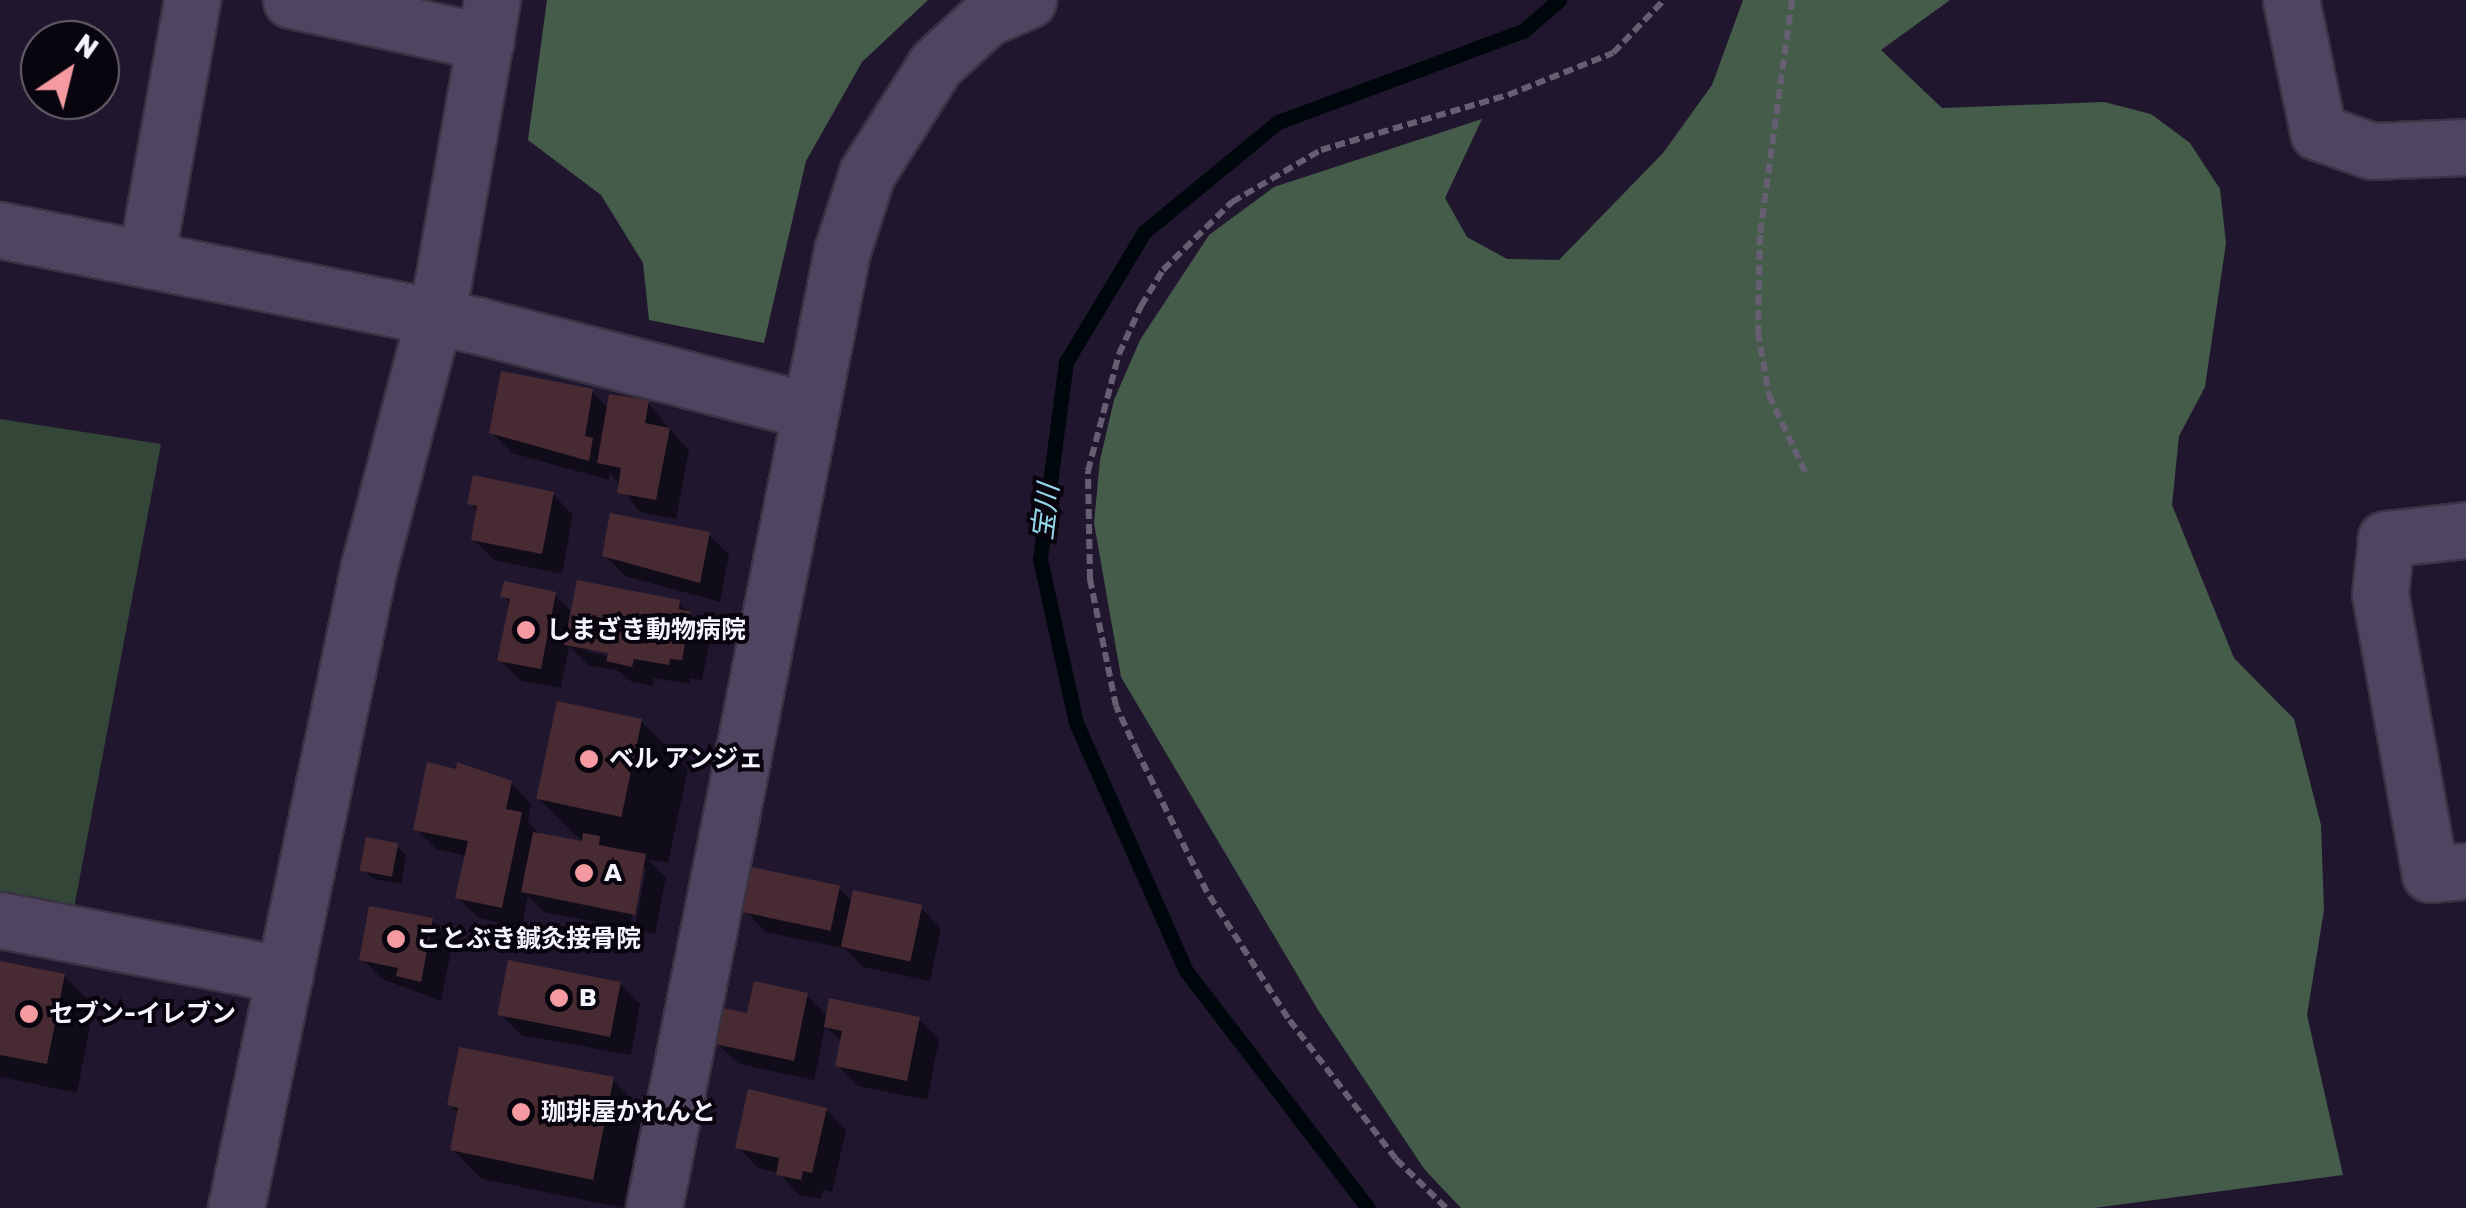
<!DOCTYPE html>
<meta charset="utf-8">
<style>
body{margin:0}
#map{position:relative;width:2466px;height:1208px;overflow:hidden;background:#20172f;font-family:Rubik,"Noto Sans JP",sans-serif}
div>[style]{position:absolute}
.green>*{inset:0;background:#334637}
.forest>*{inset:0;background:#445c49}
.shadow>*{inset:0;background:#0007}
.stream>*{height:15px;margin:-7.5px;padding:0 7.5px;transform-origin:7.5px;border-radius:7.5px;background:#00070c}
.building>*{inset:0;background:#482a33;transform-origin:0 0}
.path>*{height:6px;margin-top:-3px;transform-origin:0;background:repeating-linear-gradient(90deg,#665f72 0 10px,transparent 0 15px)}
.roads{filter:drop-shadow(2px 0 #393344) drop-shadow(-2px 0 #393344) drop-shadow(0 2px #393344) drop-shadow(0 -2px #393344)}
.minor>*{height:55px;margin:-27.5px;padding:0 27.5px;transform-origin:27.5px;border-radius:27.5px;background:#4f4560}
.dots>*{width:28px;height:28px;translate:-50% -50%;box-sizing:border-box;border:5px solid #09050f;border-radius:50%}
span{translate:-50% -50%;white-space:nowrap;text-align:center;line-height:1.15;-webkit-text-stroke:8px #09050f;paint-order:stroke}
.poi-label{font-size:25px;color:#f6f3fd;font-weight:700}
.left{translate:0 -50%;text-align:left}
.water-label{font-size:28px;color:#95d6e9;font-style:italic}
.north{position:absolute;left:20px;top:20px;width:100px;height:100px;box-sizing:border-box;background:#09050f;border:2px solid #68646e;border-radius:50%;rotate:35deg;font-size:28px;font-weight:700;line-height:40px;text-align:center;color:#f6f3fd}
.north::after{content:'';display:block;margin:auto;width:35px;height:45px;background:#f49aa0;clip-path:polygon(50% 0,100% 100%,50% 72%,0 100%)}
</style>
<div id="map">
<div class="green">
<div style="clip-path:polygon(0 419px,161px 444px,72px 919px,0 903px)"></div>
</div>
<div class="forest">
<div style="clip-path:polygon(547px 0,928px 0,862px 62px,806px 161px,764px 343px,649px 320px,643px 263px,601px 195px,528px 140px)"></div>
<div style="clip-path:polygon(1743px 0,1950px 0,1881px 50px,1942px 108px,2104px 102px,2151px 114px,2190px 143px,2220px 189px,2226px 243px,2205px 387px,2179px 436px,2172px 505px,2234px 658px,2294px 719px,2321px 825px,2324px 910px,2307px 1015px,2343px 1175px,2094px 1208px,1461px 1208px,1425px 1170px,1318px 1010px,1121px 677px,1094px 523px,1100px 460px,1114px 400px,1140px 340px,1209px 235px,1274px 187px,1482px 119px,1445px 198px,1467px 237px,1507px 259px,1559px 260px,1663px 153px,1712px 85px)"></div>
</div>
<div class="shadow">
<div style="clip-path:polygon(592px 392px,609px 409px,648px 403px,689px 451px,676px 519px,640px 512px,610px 472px,609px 480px,512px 453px,491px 432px)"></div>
<div style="clip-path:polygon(553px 494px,573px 515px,562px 574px,494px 560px,473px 539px,479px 512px,470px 503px)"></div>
<div style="clip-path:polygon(708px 534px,729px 555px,720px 602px,625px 576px,605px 555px)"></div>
<div style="clip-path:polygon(evenodd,554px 594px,573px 613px,679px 603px,711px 635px,702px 680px,690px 678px,689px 684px,654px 678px,653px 686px,630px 681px,619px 671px,588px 665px,569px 646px,561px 688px,521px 681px,500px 660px,511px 604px,503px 596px,554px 594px,587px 647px,621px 653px,620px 658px,587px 652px,587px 647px)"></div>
<div style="clip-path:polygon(evenodd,641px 721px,688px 769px,668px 863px,647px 859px,666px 877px,655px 934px,544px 912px,528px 896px,522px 927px,479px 918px,458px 898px,467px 856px,436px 849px,416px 829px,511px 783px,531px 804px,528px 822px,542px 836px,585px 844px,538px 798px,641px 721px,641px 869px,646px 869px,635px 928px,630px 927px,641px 869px)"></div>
<div style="clip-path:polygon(396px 845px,406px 855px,401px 884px,373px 879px,363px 869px)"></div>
<div style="clip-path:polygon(839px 888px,852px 902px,920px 907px,941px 928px,930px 981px,863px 967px,846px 949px,766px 932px,746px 911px)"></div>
<div style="clip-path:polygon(432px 920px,453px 941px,441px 1001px,382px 979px,362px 959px)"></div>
<div style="clip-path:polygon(0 964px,64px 976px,94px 1006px,77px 1093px,0 1077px)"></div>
<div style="clip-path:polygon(619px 983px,640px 1004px,631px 1055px,521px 1035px,501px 1014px)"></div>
<div style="clip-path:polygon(807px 996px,828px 1017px,918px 1019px,939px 1039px,927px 1100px,858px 1086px,837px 1065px,842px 1042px,825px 1026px,814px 1080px,739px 1064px,718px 1044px,749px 1016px)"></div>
<div style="clip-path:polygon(613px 1080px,643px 1110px,623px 1208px,482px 1179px,452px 1149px,459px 1114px,449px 1104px)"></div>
<div style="clip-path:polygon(826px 1110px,846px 1130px,832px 1192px,823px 1190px,821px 1199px,799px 1195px,779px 1173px,758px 1168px,738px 1147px)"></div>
</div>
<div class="stream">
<div style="left:1368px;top:1208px;width:299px;rotate:-127.5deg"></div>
<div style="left:1186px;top:971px;width:271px;rotate:-113.9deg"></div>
<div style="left:1076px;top:723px;width:168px;rotate:-102.4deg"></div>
<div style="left:1040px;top:559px;width:199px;rotate:-82.5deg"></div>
<div style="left:1066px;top:362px;width:152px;rotate:-59deg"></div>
<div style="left:1144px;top:232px;width:173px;rotate:-39.4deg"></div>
<div style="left:1278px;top:122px;width:261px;rotate:-20.4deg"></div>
<div style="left:1523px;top:31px;width:48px;rotate:-40.7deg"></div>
</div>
<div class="building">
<div style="clip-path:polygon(501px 371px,593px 389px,585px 436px,593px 438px,589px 461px,489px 433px)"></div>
<div style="clip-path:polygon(609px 394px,649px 400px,645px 423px,670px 428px,656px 500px,617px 493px,621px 468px,597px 463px)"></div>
<div style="clip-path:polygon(473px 475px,554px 492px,542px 554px,471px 540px,477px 506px,467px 504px)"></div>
<div style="clip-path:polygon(610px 513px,710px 532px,700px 583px,602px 556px)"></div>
<div style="clip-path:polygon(577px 580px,680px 600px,679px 609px,691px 612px,682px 660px,670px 659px,669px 665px,634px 659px,632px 667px,606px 661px,608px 653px,564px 645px)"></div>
<div style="clip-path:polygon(504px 581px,556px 592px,541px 669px,497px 661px,510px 599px,500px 597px)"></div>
<div style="left:557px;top:701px;width:87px;height:100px;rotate:12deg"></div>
<div style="clip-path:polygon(427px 762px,456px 769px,457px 762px,512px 781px,506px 809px,522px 812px,502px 908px,455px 898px,468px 841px,413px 830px)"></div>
<div style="clip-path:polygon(533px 832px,582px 841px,583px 833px,600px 836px,599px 845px,646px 854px,635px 915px,521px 892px)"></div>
<div style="left:366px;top:837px;width:33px;height:34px;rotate:11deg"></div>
<div style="left:752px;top:867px;width:90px;height:46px;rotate:12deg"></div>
<div style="left:853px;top:890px;width:71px;height:58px;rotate:12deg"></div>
<div style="clip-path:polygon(369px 906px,433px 918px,421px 982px,396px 976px,398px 968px,359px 960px)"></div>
<div style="left:508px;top:960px;width:115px;height:56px;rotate:11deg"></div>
<div style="clip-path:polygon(0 961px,65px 974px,47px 1064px,0 1055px)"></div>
<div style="clip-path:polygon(754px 981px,808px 993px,794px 1061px,715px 1044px,723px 1008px,747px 1013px)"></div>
<div style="clip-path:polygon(829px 998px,920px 1017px,907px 1081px,835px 1066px,842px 1031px,824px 1027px)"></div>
<div style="clip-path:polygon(459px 1047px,614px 1077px,593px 1180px,450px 1150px,458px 1108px,447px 1105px)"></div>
<div style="clip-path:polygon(748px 1089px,827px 1108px,812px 1173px,803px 1171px,801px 1180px,776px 1175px,779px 1158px,735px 1148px)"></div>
</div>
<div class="path">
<div style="left:1792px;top:0;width:237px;rotate:97.8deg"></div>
<div style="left:1760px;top:235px;width:97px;rotate:91.2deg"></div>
<div style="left:1758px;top:332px;width:64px;rotate:80.1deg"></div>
<div style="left:1769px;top:395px;width:87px;rotate:64.9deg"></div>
<div style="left:1446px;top:1208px;width:70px;rotate:-135.6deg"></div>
<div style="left:1396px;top:1159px;width:178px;rotate:-127.5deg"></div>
<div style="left:1288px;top:1018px;width:150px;rotate:-122.7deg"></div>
<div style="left:1207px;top:892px;width:155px;rotate:-116.4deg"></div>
<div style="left:1138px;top:753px;width:52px;rotate:-115.1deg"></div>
<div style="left:1116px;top:706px;width:130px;rotate:-101.6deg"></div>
<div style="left:1090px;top:579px;width:108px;rotate:-91.1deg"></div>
<div style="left:1088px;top:471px;width:121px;rotate:-75.2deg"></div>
<div style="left:1119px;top:354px;width:53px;rotate:-65.4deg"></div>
<div style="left:1141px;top:306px;width:42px;rotate:-58.6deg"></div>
<div style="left:1163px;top:270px;width:97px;rotate:-44.6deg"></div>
<div style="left:1232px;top:202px;width:103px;rotate:-30.3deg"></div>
<div style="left:1321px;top:150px;width:195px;rotate:-16.4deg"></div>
<div style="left:1508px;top:95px;width:113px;rotate:-21.8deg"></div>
<div style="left:1613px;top:53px;width:74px;rotate:-46.1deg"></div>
</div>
<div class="roads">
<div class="minor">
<div style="left:291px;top:0;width:199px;rotate:12.2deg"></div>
<div style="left:2291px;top:0;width:135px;rotate:78.4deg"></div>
<div style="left:2318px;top:132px;width:57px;rotate:19.4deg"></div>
<div style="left:2372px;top:151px;width:94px;rotate:-2.4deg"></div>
<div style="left:0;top:230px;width:489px;rotate:11.3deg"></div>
<div style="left:479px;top:326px;width:341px;rotate:14.4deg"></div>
<div style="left:146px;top:259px;width:263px;rotate:-79.9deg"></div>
<div style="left:2466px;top:530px;width:81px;rotate:173.6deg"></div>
<div style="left:2386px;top:539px;width:55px;rotate:96.2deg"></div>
<div style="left:2380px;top:594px;width:284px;rotate:79.9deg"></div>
<div style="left:2430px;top:874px;width:36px;rotate:-5deg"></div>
<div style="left:0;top:920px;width:290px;rotate:10.9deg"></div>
<div style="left:236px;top:1208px;width:656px;rotate:-78.3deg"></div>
<div style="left:369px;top:566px;width:294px;rotate:-75.4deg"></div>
<div style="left:443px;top:281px;width:285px;rotate:-80.1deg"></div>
<div style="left:654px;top:1208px;width:975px;rotate:-78.89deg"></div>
<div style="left:842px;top:251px;width:82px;rotate:-72.2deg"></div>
<div style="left:867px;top:173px;width:129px;rotate:-57.7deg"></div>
<div style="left:936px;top:64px;width:68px;rotate:-42.6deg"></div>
<div style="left:986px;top:18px;width:46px;rotate:-23.2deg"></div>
</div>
</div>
<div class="dots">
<div style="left:526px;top:630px;background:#f49aa0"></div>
<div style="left:589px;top:759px;background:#f49aa0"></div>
<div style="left:584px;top:873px;background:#f49aa0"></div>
<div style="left:396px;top:939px;background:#f49aa0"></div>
<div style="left:559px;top:998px;background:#f49aa0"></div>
<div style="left:29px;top:1014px;background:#f49aa0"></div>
<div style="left:521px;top:1112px;background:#f49aa0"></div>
</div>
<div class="poi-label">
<span class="left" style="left:546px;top:630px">しまざき動物病院</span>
<span class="left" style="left:609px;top:759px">ベル アンジェ</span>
<span class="left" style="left:604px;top:873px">A</span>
<span class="left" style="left:416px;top:939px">ことぶき鍼灸接骨院</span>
<span class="left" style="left:579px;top:998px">B</span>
<span class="left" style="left:49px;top:1014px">セブン-イレブン</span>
<span class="left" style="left:541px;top:1112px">珈琲屋かれんと</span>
</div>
<div class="water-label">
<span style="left:1046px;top:512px;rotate:-83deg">宝川</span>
</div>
<div class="north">N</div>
</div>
